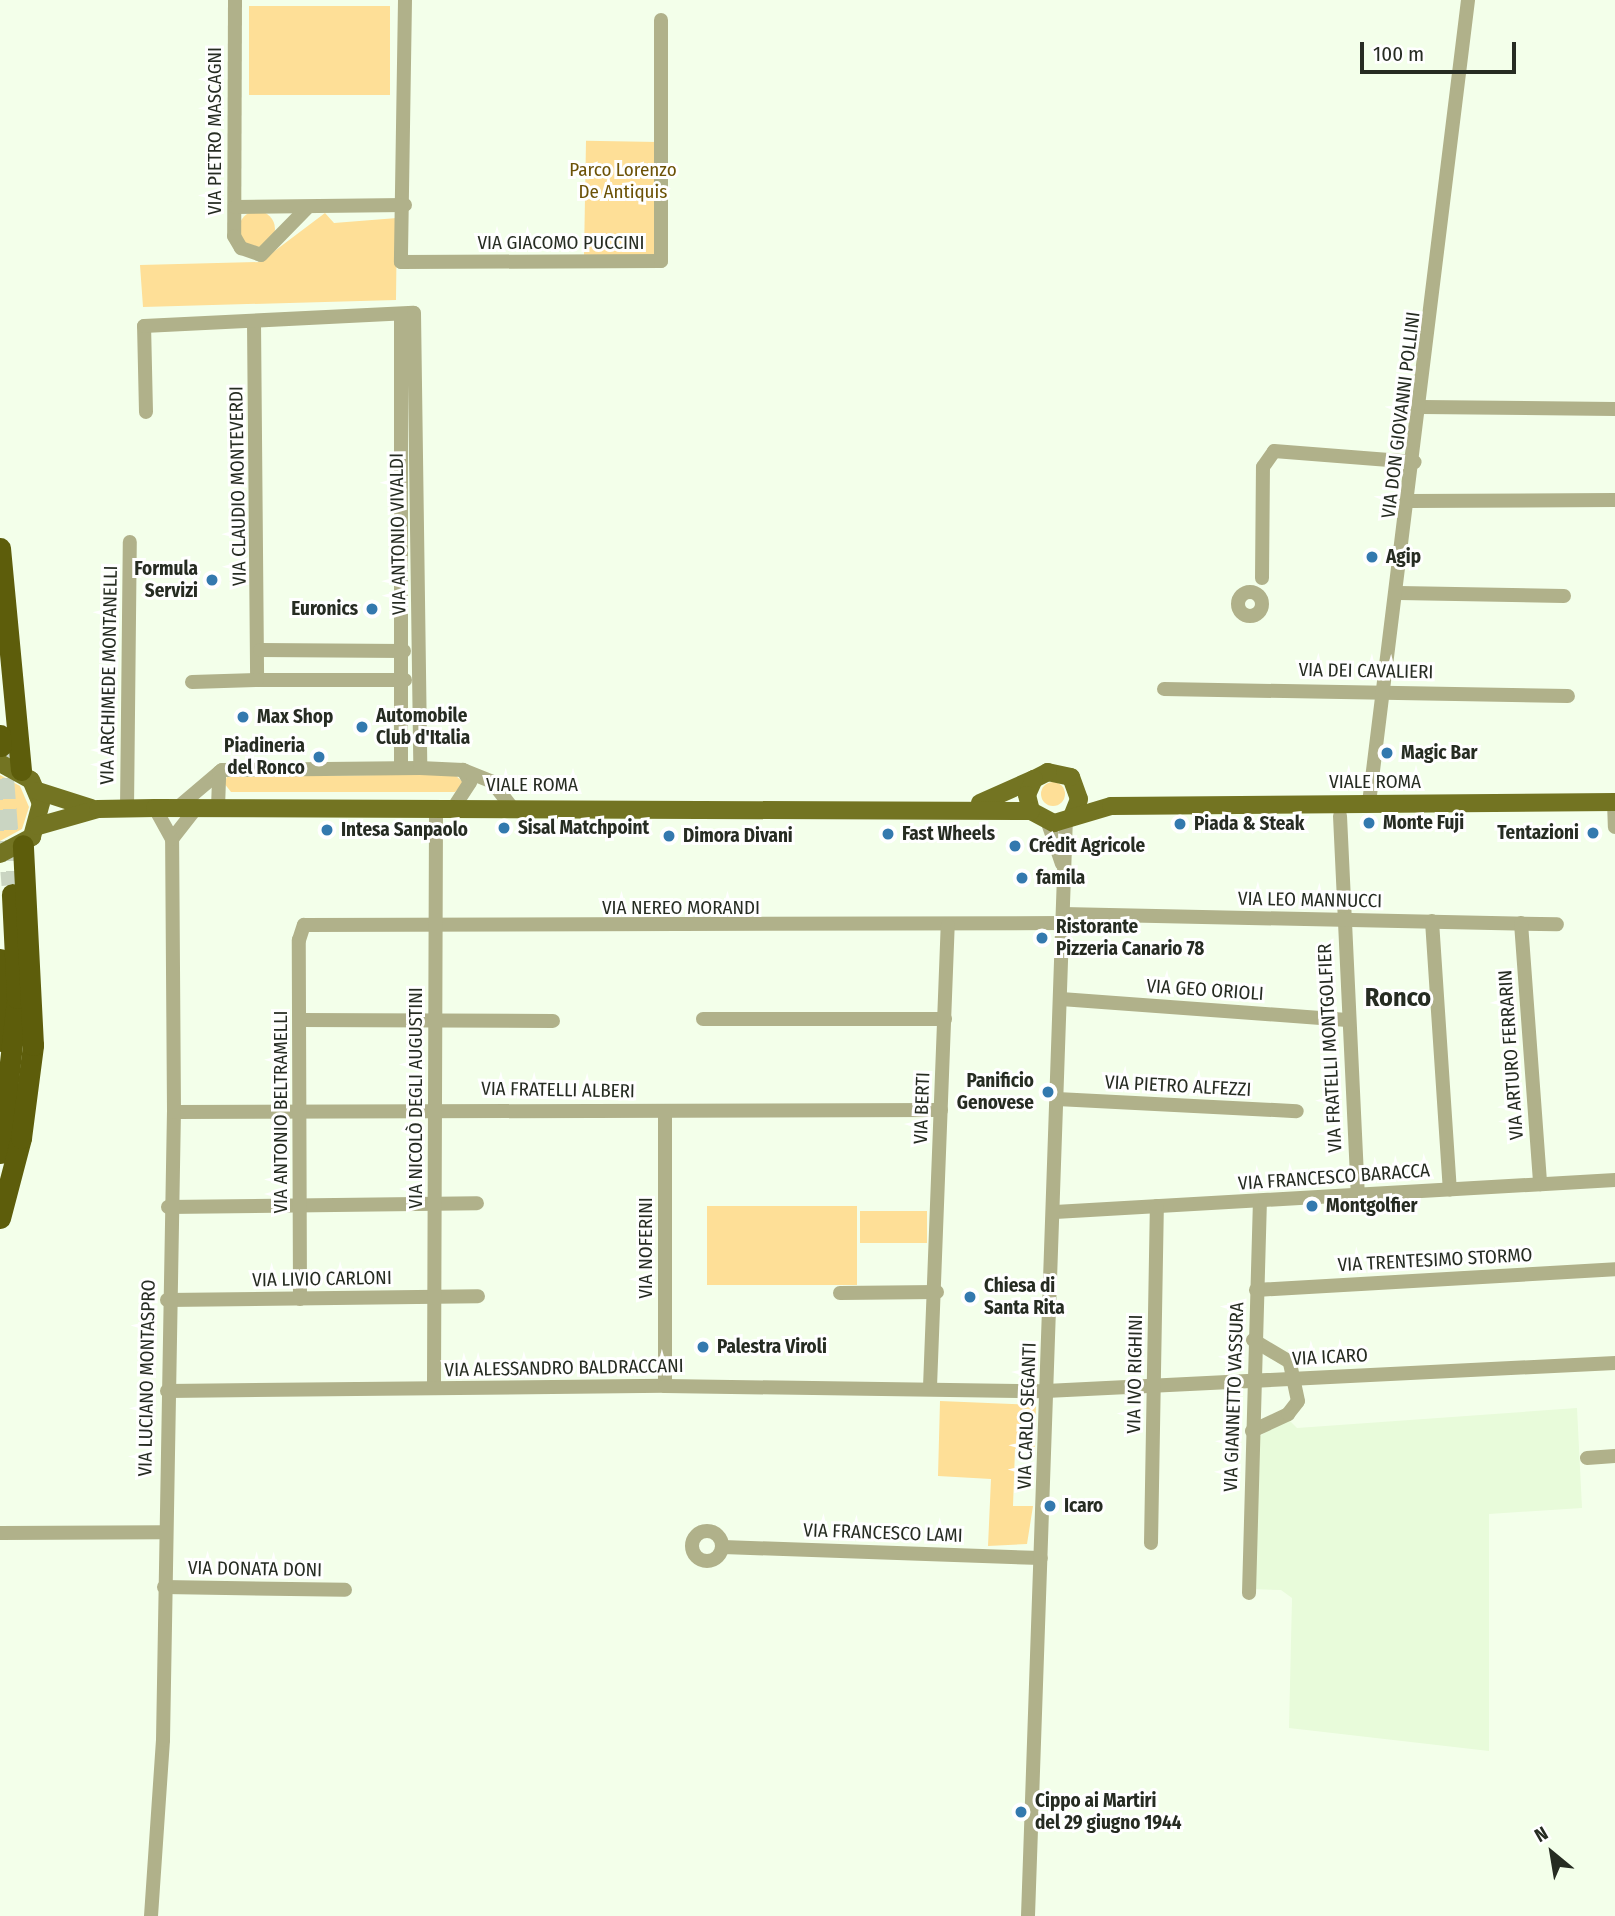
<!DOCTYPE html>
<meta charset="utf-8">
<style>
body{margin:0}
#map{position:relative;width:1615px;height:1916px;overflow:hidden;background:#f3ffea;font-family:"Fira Sans Condensed",sans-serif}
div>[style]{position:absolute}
.built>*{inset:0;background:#e8fbda}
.green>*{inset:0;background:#fedf97;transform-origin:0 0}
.round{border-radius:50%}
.highway-tunnel>*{height:21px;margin-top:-10.5px;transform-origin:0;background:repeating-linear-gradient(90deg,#cad5c2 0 21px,transparent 0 31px)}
.minor>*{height:14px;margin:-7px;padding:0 7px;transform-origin:7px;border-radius:7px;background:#b0b18a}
.minor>.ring{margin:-7px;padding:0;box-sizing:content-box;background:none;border:14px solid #b0b18a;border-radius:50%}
.major>*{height:18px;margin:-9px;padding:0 9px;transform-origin:9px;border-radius:9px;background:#737422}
.highway>*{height:21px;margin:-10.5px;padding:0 10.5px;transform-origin:10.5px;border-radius:10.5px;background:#5d5d0b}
.dots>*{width:19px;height:19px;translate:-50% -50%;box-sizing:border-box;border:4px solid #fff;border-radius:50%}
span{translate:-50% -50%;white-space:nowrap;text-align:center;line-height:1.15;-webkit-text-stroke:6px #fff;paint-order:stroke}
.street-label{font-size:19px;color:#262c22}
.park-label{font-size:19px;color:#6c5207}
.poi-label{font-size:19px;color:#262c22;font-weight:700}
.left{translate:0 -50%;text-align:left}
.right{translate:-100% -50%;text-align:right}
.district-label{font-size:26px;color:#262c22;font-weight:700}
.north{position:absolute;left:1517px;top:1818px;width:70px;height:70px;-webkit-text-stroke:5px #fff;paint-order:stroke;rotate:330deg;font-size:19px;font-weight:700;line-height:28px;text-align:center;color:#262c22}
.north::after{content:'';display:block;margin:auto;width:24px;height:32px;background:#262c22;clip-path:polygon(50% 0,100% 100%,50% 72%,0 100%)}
.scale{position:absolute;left:1360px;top:42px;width:156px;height:32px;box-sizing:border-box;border:4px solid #262c22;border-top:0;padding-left:9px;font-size:21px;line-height:24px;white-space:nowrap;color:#262c22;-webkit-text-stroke:5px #fff;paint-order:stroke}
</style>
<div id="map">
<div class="built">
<div style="clip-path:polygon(1577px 1408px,1582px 1508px,1489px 1514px,1489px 1751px,1289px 1728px,1292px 1598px,1281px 1590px,1251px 1589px,1257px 1438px,1287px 1418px,1297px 1428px)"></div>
</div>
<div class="green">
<div style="left:390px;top:6px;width:89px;height:141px;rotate:90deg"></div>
<div style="left:658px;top:142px;width:114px;height:72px;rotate:91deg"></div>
<div class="round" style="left:239px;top:211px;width:36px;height:36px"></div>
<div style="clip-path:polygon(325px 213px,334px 223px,397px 218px,396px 300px,143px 307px,140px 265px,260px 262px)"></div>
<div style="clip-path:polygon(454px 774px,464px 783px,455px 792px,231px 792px,224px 783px,227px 777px)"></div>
<div style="clip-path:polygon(0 775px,20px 786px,29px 807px,22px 829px,0 841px)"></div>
<div class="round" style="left:1041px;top:782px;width:24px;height:24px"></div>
<div style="left:707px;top:1206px;width:150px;height:79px"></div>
<div style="left:860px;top:1211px;width:67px;height:32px"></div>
<div style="clip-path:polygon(940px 1401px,1036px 1405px,1035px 1449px,1015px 1449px,1013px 1506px,1033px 1506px,1027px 1544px,988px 1546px,991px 1479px,938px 1476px)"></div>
</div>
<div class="highway-tunnel">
<div style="left:1px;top:747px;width:138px;rotate:85.4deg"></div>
</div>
<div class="minor">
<div style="left:235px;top:0;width:236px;rotate:90.2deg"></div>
<div style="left:234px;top:236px;width:14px;rotate:60deg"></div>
<div style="left:241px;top:248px;width:21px;rotate:19deg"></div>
<div style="left:261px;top:255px;width:67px;rotate:-45.6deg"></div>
<div style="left:405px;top:0;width:262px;rotate:90.9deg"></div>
<div style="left:401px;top:262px;width:260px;rotate:-0.2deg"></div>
<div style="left:661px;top:261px;width:241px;rotate:-90deg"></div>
<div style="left:235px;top:207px;width:170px;rotate:-0.7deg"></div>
<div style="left:254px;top:322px;width:358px;rotate:89.5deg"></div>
<div style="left:257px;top:680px;width:148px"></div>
<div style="left:1422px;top:407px;width:193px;rotate:0.6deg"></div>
<div style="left:146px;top:412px;width:86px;rotate:-91.3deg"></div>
<div style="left:144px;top:326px;width:270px;rotate:-2.8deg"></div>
<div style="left:414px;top:313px;width:455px;rotate:89.2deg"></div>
<div style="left:1410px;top:501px;width:205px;rotate:-0.3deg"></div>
<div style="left:1262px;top:578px;width:111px;rotate:-89.5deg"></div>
<div style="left:1263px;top:467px;width:19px;rotate:-55deg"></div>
<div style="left:1274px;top:451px;width:141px;rotate:4.5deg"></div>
<div class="ring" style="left:1238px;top:592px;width:10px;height:10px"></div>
<div style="left:1399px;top:593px;width:165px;rotate:1deg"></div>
<div style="left:260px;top:650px;width:144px;rotate:0.4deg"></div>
<div style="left:192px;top:682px;width:65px;rotate:-1.8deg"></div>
<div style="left:1164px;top:689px;width:404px;rotate:1deg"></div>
<div style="left:401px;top:768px;width:454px;rotate:-90deg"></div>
<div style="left:1614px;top:802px;width:25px;rotate:88deg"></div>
<div style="left:1369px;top:803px;width:809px;rotate:-82.97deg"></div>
<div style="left:454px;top:807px;width:30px;rotate:-57deg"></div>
<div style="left:470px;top:782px;width:14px;rotate:-120deg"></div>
<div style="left:177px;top:808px;width:59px;rotate:-40.2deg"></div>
<div style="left:222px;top:770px;width:198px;rotate:-0.6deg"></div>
<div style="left:420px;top:768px;width:43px;rotate:2.7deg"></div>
<div style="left:463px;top:770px;width:31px;rotate:22deg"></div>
<div style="left:492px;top:782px;width:31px;rotate:52deg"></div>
<div style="left:218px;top:808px;width:36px;rotate:-88deg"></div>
<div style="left:127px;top:809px;width:267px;rotate:-89.4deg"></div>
<div style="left:1340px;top:816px;width:377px;rotate:87.3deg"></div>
<div style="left:1048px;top:823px;width:43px;rotate:71.1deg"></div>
<div style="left:172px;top:839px;width:39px;rotate:-52deg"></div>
<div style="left:1063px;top:914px;width:494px;rotate:1.2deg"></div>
<div style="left:1432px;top:921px;width:269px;rotate:86.2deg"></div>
<div style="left:1521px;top:923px;width:262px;rotate:85.8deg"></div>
<div style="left:1061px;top:999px;width:287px;rotate:4.2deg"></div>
<div style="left:703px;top:1019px;width:242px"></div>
<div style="left:300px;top:1020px;width:253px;rotate:0.2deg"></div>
<div style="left:1057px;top:1099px;width:240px;rotate:2.9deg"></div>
<div style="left:174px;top:1112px;width:767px;rotate:-0.15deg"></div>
<div style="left:168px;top:1207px;width:309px;rotate:-0.7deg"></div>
<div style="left:1055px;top:1212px;width:561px;rotate:-3.27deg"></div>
<div style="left:1256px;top:1290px;width:360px;rotate:-3.3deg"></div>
<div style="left:840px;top:1293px;width:97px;rotate:-0.6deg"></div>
<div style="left:300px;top:1299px;width:359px;rotate:-90.2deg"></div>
<div style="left:299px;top:940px;width:16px;rotate:-72deg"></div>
<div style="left:304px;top:925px;width:758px;rotate:-0.15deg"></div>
<div style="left:167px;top:1300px;width:311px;rotate:-0.7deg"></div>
<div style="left:665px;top:1386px;width:275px;rotate:-90deg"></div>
<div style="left:930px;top:1387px;width:462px;rotate:-87.8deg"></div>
<div style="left:434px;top:1388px;width:581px;rotate:-89.8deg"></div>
<div style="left:167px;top:1391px;width:498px;rotate:-0.6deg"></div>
<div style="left:665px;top:1386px;width:381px;rotate:0.8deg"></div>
<div style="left:1046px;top:1391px;width:570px;rotate:-2.82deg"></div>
<div style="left:1252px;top:1431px;width:40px;rotate:-25deg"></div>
<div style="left:1288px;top:1414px;width:16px;rotate:-52deg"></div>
<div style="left:1298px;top:1401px;width:40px;rotate:-102deg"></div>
<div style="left:1290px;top:1362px;width:43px;rotate:-149.3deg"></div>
<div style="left:1587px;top:1458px;width:28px;rotate:-4deg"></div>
<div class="ring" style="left:692px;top:1531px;width:16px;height:16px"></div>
<div style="left:0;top:1533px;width:165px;rotate:-0.3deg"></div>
<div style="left:1151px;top:1543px;width:337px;rotate:-89deg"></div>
<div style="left:723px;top:1547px;width:318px;rotate:2deg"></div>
<div style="left:164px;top:1587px;width:181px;rotate:0.9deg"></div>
<div style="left:1249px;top:1593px;width:391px;rotate:-88.4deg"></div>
<div style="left:151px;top:1916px;width:176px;rotate:-86.1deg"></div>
<div style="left:163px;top:1740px;width:628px;rotate:-89deg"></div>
<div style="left:174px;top:1112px;width:273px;rotate:-90.4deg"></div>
<div style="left:172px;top:839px;width:35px;rotate:-119deg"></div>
<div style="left:1028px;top:1916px;width:1098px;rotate:-88.02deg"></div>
</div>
<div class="major">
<div style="left:0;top:763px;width:35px;rotate:29deg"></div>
<div style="left:31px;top:780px;width:25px;rotate:67deg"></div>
<div style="left:41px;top:803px;width:35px;rotate:105deg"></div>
<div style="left:32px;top:837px;width:36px;rotate:152deg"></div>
<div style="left:38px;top:791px;width:56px;rotate:17.8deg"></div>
<div style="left:980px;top:803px;width:59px;rotate:-24deg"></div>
<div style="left:1073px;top:814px;width:16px;rotate:-68deg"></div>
<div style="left:1079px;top:799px;width:23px;rotate:-110deg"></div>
<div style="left:1071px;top:777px;width:24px;rotate:-168deg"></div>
<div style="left:1048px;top:772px;width:16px;rotate:153deg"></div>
<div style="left:1034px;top:779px;width:17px;rotate:114deg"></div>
<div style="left:1027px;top:795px;width:16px;rotate:76deg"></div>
<div style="left:1031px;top:811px;width:26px;rotate:28deg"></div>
<div style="left:1054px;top:823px;width:59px;rotate:-16.6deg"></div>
<div style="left:1111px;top:806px;width:504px;rotate:-0.45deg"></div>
<div style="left:38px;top:826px;width:62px;rotate:-15.8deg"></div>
<div style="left:98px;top:809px;width:57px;rotate:-1deg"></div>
<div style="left:155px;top:808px;width:876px;rotate:0.2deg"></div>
</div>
<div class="highway">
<div style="left:0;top:548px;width:223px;rotate:84.6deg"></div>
<div style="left:0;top:735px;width:11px;rotate:85deg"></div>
<div style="left:0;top:959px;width:82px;rotate:88.6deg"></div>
<div style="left:0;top:1153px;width:156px;rotate:-83.7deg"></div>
<div style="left:17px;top:998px;width:104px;rotate:-92.8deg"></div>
<div style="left:0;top:1218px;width:83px;rotate:-75.3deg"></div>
<div style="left:21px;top:1138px;width:94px;rotate:-82.6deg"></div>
<div style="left:33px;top:1045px;width:200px;rotate:-92.9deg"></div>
</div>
<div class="dots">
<div style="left:1372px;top:557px;background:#3379ae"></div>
<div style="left:212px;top:580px;background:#3379ae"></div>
<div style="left:372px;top:609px;background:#3379ae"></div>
<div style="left:243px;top:717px;background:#3379ae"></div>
<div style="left:362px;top:727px;background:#3379ae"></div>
<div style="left:1387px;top:753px;background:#3379ae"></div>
<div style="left:319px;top:757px;background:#3379ae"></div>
<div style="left:1369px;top:823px;background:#3379ae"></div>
<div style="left:1180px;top:824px;background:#3379ae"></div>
<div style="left:504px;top:828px;background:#3379ae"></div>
<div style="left:327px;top:830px;background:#3379ae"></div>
<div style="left:1593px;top:833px;background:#3379ae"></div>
<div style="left:888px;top:834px;background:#3379ae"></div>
<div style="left:669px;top:836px;background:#3379ae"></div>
<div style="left:1015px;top:846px;background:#3379ae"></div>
<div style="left:1022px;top:878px;background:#3379ae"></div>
<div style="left:1042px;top:938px;background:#3379ae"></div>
<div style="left:1048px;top:1092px;background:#3379ae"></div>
<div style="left:1312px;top:1206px;background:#3379ae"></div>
<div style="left:970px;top:1297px;background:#3379ae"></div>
<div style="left:703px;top:1347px;background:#3379ae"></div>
<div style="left:1050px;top:1506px;background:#3379ae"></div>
<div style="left:1021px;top:1812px;background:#3379ae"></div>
</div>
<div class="street-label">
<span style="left:215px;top:131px;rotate:-90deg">VIA PIETRO MASCAGNI</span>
<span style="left:561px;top:243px">VIA GIACOMO PUCCINI</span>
<span style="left:1401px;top:415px;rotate:-83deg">VIA DON GIOVANNI POLLINI</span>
<span style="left:238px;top:486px;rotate:-91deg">VIA CLAUDIO MONTEVERDI</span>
<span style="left:398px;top:534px;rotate:-91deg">VIA ANTONIO VIVALDI</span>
<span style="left:1366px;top:671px;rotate:1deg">VIA DEI CAVALIERI</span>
<span style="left:109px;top:675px;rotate:-89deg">VIA ARCHIMEDE MONTANELLI</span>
<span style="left:1375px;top:782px">VIALE ROMA</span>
<span style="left:532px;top:785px">VIALE ROMA</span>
<span style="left:1310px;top:900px;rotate:1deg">VIA LEO MANNUCCI</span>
<span style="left:681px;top:908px">VIA NEREO MORANDI</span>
<span style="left:1205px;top:990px;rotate:4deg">VIA GEO ORIOLI</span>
<span style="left:1330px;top:1048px;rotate:-93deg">VIA FRATELLI MONTGOLFIER</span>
<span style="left:1511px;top:1055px;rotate:-94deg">VIA ARTURO FERRARIN</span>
<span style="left:1178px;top:1086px;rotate:3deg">VIA PIETRO ALFEZZI</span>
<span style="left:558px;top:1090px;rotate:1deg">VIA FRATELLI ALBERI</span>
<span style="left:416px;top:1098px;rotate:-90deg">VIA NICOLÒ DEGLI AUGUSTINI</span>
<span style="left:922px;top:1108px;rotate:-88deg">VIA BERTI</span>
<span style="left:281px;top:1112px;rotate:-90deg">VIA ANTONIO BELTRAMELLI</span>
<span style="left:1334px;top:1177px;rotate:-4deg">VIA FRANCESCO BARACCA</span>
<span style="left:646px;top:1248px;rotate:-90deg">VIA NOFERINI</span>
<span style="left:1435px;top:1260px;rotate:-3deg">VIA TRENTESIMO STORMO</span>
<span style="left:322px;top:1279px;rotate:-1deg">VIA LIVIO CARLONI</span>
<span style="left:1330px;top:1357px;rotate:-3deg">VIA ICARO</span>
<span style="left:564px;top:1368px;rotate:-1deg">VIA ALESSANDRO BALDRACCANI</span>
<span style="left:1135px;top:1374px;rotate:-89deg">VIA IVO RIGHINI</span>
<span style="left:147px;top:1378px;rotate:-89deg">VIA LUCIANO MONTASPRO</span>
<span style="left:1234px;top:1397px;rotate:-88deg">VIA GIANNETTO VASSURA</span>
<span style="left:1027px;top:1416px;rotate:-88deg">VIA CARLO SEGANTI</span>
<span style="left:883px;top:1533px;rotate:2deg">VIA FRANCESCO LAMI</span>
<span style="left:255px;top:1569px;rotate:1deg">VIA DONATA DONI</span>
</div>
<div class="park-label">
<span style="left:623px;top:181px">Parco Lorenzo<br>De Antiquis</span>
</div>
<div class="poi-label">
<span class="left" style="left:1386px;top:557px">Agip</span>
<span class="right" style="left:198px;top:580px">Formula<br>Servizi</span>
<span class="right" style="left:358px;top:609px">Euronics</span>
<span class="left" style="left:376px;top:727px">Automobile<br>Club d'Italia</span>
<span class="left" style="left:257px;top:717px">Max Shop</span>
<span class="right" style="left:305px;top:757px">Piadineria<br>del Ronco</span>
<span class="left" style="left:1401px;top:753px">Magic Bar</span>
<span class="left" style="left:1383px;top:823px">Monte Fuji</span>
<span class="left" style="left:1194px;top:824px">Piada &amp; Steak</span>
<span class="left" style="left:518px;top:828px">Sisal Matchpoint</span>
<span class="left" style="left:341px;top:830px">Intesa Sanpaolo</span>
<span class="right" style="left:1579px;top:833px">Tentazioni</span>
<span class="left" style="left:902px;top:834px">Fast Wheels</span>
<span class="left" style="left:683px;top:836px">Dimora Divani</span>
<span class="left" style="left:1029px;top:846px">Crédit Agricole</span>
<span class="left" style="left:1036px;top:878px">famila</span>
<span class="left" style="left:1056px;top:938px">Ristorante<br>Pizzeria Canario 78</span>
<span class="right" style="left:1034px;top:1092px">Panificio<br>Genovese</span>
<span class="left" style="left:1326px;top:1206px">Montgolfier</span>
<span class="left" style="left:984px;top:1297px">Chiesa di<br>Santa Rita</span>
<span class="left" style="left:717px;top:1347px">Palestra Viroli</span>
<span class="left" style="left:1064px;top:1506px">Icaro</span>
<span class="left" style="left:1035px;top:1812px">Cippo ai Martiri<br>del 29 giugno 1944</span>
</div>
<div class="district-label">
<span style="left:1398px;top:998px">Ronco</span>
</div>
<div class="north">N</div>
<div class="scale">100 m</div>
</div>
